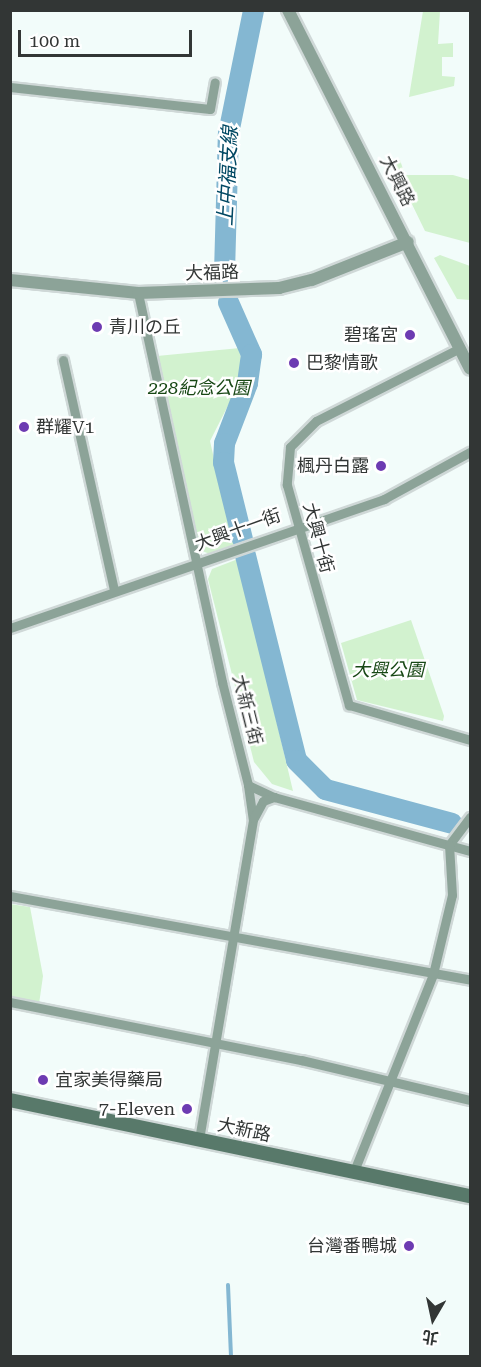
<!DOCTYPE html>
<meta charset="utf-8">
<style>
body{margin:0}
#map{position:relative;width:481px;height:1367px;overflow:hidden;background:#f2fcfa;font-family:"Roboto Serif","Noto Sans TC","Noto Sans JP",serif}
div>[style]{position:absolute}
.green>*{inset:0;background:#d2f2cf}
.stream>*{height:4px;margin:-2px;padding:0 2px;transform-origin:2px;border-radius:2px;background:#84b7d2}
.river>*{height:21px;margin:-10.5px;padding:0 10.5px;transform-origin:10.5px;border-radius:10.5px;background:#84b7d2}
.roads{filter:drop-shadow(2px 0 #cfd8d7) drop-shadow(-2px 0 #cfd8d7) drop-shadow(0 2px #cfd8d7) drop-shadow(0 -2px #cfd8d7)}
.minor>*{height:9px;margin:-4.5px;padding:0 4.5px;transform-origin:4.5px;border-radius:4.5px;background:#8ca398}
.tertiary>*{height:12px;margin:-6px;padding:0 6px;transform-origin:6px;border-radius:6px;background:#8ca398}
.secondary>*{height:14px;margin:-7px;padding:0 7px;transform-origin:7px;border-radius:7px;background:#58796a}
.dots>*{width:16px;height:16px;translate:-50% -50%;box-sizing:border-box;border:3px solid #fff;border-radius:50%}
span{translate:-50% -50%;white-space:nowrap;text-align:center;line-height:1.15;-webkit-text-stroke:5px #fff;paint-order:stroke}
.street-label{font-size:18px;color:#323635}
.poi-label{font-size:18px;color:#323635}
.left{translate:0 -50%;text-align:left}
.right{translate:-100% -50%;text-align:right}
.park-label{font-size:18px;color:#184815;font-style:italic}
.water-label{font-size:20px;color:#014863;font-style:italic}
.frame{position:absolute;inset:0;border:12px solid #323635;pointer-events:none}
.north{position:absolute;left:403px;top:1289px;width:60px;height:60px;-webkit-text-stroke:4px #fff;paint-order:stroke;rotate:189deg;font-size:16px;font-weight:700;line-height:24px;text-align:center;color:#323635}
.north::after{content:'';display:block;margin:auto;width:21px;height:27px;background:#323635;clip-path:polygon(50% 0,100% 100%,50% 72%,0 100%)}
.scale{position:absolute;left:18px;top:30px;width:174px;height:27px;box-sizing:border-box;border:3px solid #323635;border-top:0;padding-left:8px;font-size:18px;line-height:21px;white-space:nowrap;color:#323635;-webkit-text-stroke:4px #fff;paint-order:stroke}
</style>
<div id="map">
<div class="green">
<div style="clip-path:polygon(423px 11px,440px 11px,438px 44px,453px 43px,453px 57px,442px 57px,442px 76px,455px 77px,454px 86px,409px 97px)"></div>
<div style="clip-path:polygon(390px 159px,400px 160px,405px 175px,453px 175px,470px 180px,470px 243px,425px 231px)"></div>
<div style="clip-path:polygon(440px 255px,470px 266px,470px 300px,457px 299px,434px 258px)"></div>
<div style="clip-path:polygon(240px 348px,242px 378px,210px 441px,234px 546px,212px 555px,200px 550px,157px 356px)"></div>
<div style="clip-path:polygon(238px 559px,293px 791px,272px 784px,254px 762px,208px 579px,212px 569px)"></div>
<div style="clip-path:polygon(411px 620px,444px 716px,443px 721px,357px 700px,341px 643px)"></div>
<div style="clip-path:polygon(10px 904px,30px 907px,43px 976px,39px 1004px,11px 997px)"></div>
</div>
<div class="stream">
<div style="left:228px;top:1285px;width:71px;rotate:87.6deg"></div>
</div>
<div class="river">
<div style="left:224px;top:272px;width:139px;rotate:-88.4deg"></div>
<div style="left:228px;top:133px;width:126px;rotate:-78.5deg"></div>
<div style="left:228px;top:302px;width:57px;rotate:66.1deg"></div>
<div style="left:251px;top:354px;width:29px;rotate:98deg"></div>
<div style="left:247px;top:383px;width:64px;rotate:111deg"></div>
<div style="left:224px;top:443px;width:19px;rotate:93deg"></div>
<div style="left:223px;top:462px;width:79px;rotate:76.1deg"></div>
<div style="left:245px;top:555px;width:211px;rotate:76deg"></div>
<div style="left:296px;top:760px;width:41px;rotate:45deg"></div>
<div style="left:325px;top:789px;width:131px;rotate:15deg"></div>
</div>
<div class="roads">
<div class="minor">
<div style="left:10px;top:87px;width:201px;rotate:6.3deg"></div>
<div style="left:210px;top:109px;width:27px;rotate:-80deg"></div>
<div style="left:138px;top:293px;width:398px;rotate:77.8deg"></div>
<div style="left:222px;top:682px;width:106px;rotate:75.8deg"></div>
<div style="left:248px;top:785px;width:35px;rotate:82deg"></div>
<div style="left:253px;top:820px;width:324px;rotate:99.6deg"></div>
<div style="left:460px;top:348px;width:161px;rotate:153.1deg"></div>
<div style="left:316px;top:421px;width:37px;rotate:135deg"></div>
<div style="left:290px;top:447px;width:38px;rotate:95deg"></div>
<div style="left:287px;top:485px;width:229px;rotate:74.3deg"></div>
<div style="left:349px;top:705px;width:126px;rotate:16.1deg"></div>
<div style="left:63px;top:360px;width:236px;rotate:77.5deg"></div>
<div style="left:10px;top:628px;width:396px;rotate:-19deg"></div>
<div style="left:384px;top:499px;width:98px;rotate:-28.7deg"></div>
<div style="left:248px;top:785px;width:29px;rotate:25deg"></div>
<div style="left:274px;top:797px;width:203px;rotate:15.4deg"></div>
<div style="left:254px;top:818px;width:19px;rotate:-62deg"></div>
<div style="left:263px;top:801px;width:12px;rotate:-20deg"></div>
<div style="left:449px;top:845px;width:35px;rotate:-53deg"></div>
<div style="left:10px;top:896px;width:468px;rotate:10.3deg"></div>
<div style="left:10px;top:1002px;width:297px;rotate:11.3deg"></div>
<div style="left:301px;top:1060px;width:174px;rotate:13.3deg"></div>
<div style="left:354px;top:1171px;width:212px;rotate:-68.1deg"></div>
<div style="left:433px;top:974px;width:81px;rotate:-76.5deg"></div>
<div style="left:452px;top:895px;width:50px;rotate:-93.4deg"></div>
</div>
<div class="tertiary">
<div style="left:288px;top:10px;width:402px;rotate:63.1deg"></div>
<div style="left:10px;top:280px;width:129px;rotate:5.8deg"></div>
<div style="left:138px;top:293px;width:141px;rotate:-2deg"></div>
<div style="left:279px;top:288px;width:34px;rotate:-14deg"></div>
<div style="left:312px;top:280px;width:103px;rotate:-21.6deg"></div>
</div>
<div class="secondary">
<div style="left:10px;top:1100px;width:470px;rotate:11.8deg"></div>
</div>
</div>
<div class="dots">
<div style="left:97px;top:327px;background:#6d3bb2"></div>
<div style="left:410px;top:335px;background:#6d3bb2"></div>
<div style="left:294px;top:363px;background:#6d3bb2"></div>
<div style="left:24px;top:427px;background:#6d3bb2"></div>
<div style="left:381px;top:466px;background:#6d3bb2"></div>
<div style="left:43px;top:1080px;background:#6d3bb2"></div>
<div style="left:187px;top:1109px;background:#6d3bb2"></div>
<div style="left:409px;top:1246px;background:#6d3bb2"></div>
</div>
<div class="street-label">
<span style="left:397px;top:181px;rotate:63deg">大興路</span>
<span style="left:212px;top:273px;rotate:-2deg">大福路</span>
<span style="left:238px;top:530px;rotate:-20deg">大興十一街</span>
<span style="left:318px;top:538px;rotate:75deg">大興十街</span>
<span style="left:247px;top:710px;rotate:76deg">大新三街</span>
<span style="left:244px;top:1130px;rotate:12deg">大新路</span>
</div>
<div class="poi-label">
<span class="left" style="left:109px;top:327px">青川の丘</span>
<span class="right" style="left:398px;top:335px">碧瑤宮</span>
<span class="left" style="left:306px;top:363px">巴黎情歌</span>
<span class="left" style="left:36px;top:427px">群耀V1</span>
<span class="right" style="left:369px;top:466px">楓丹白露</span>
<span class="left" style="left:55px;top:1080px">宜家美得藥局</span>
<span class="right" style="left:175px;top:1109px">7-Eleven</span>
<span class="right" style="left:397px;top:1246px">台灣番鴨城</span>
</div>
<div class="park-label">
<span style="left:199px;top:388px">228紀念公園</span>
<span style="left:388px;top:670px">大興公園</span>
</div>
<div class="water-label">
<span style="left:228px;top:176px;rotate:-87deg">上中福支線</span>
</div>
<div class="frame"></div>
<div class="north">北</div>
<div class="scale">100 m</div>
</div>
